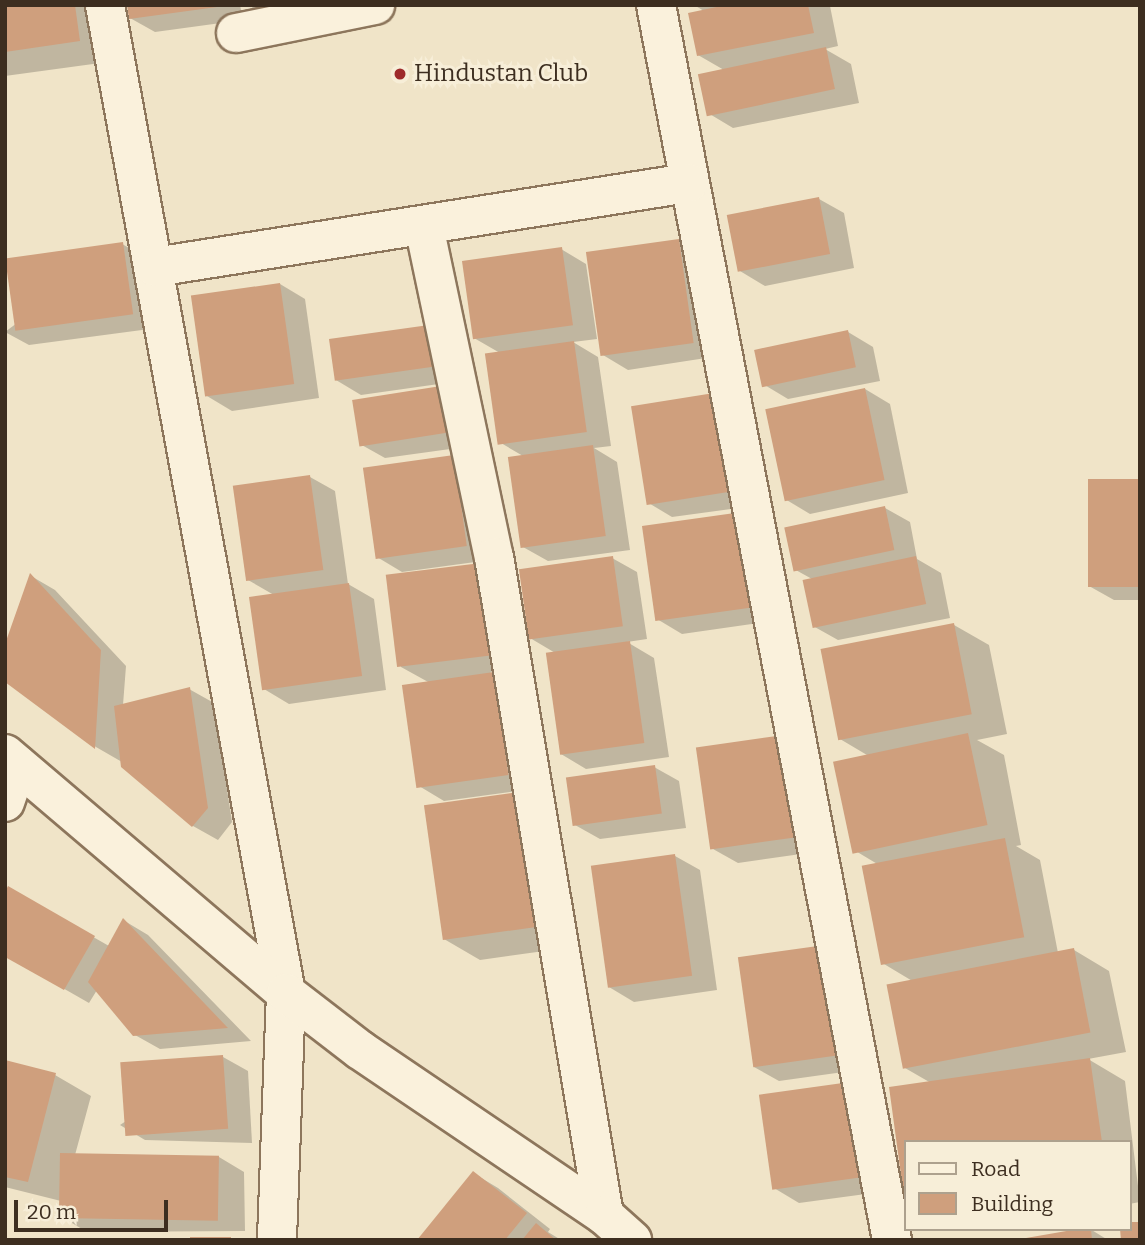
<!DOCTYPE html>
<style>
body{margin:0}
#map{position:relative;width:1145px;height:1245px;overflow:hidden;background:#f0e4c8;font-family:Bitter,serif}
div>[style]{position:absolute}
.shadow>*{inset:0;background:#0003}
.building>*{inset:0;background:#cf9f7d;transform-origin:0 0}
.roads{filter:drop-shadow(2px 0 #8d765c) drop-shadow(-2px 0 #8d765c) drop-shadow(0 2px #8d765c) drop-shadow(0 -2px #8d765c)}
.street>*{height:38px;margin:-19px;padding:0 19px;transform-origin:19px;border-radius:19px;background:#faf1dc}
.secondary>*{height:38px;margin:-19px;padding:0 19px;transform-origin:19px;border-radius:19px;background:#faf1dc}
.dots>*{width:19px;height:19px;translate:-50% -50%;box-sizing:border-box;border:4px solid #f7eed8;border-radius:50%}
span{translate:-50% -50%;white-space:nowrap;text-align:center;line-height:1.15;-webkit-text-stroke:6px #f7eed8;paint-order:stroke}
.poi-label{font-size:24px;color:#3d2e20}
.left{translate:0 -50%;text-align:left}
.frame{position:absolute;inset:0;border:7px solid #3d2e20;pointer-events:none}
.legend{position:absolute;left:904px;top:1140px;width:228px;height:91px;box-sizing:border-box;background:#f7eed8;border:2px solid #ada18e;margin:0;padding:9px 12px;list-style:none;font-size:21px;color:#3d2e20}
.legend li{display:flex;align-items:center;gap:14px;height:35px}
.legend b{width:35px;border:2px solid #ada18e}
.scale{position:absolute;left:14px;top:1200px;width:154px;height:32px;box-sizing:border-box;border:4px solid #3d2e20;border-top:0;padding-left:9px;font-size:21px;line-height:24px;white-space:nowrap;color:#3d2e20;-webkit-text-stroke:5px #f7eed8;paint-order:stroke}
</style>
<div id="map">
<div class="shadow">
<div style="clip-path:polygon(5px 5px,107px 5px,115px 61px,5px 76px)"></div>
<div style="clip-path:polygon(128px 5px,240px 5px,243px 20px,155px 32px,130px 18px)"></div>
<div style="clip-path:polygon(252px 5px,376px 5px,253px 15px)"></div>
<div style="clip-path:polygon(694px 5px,830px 6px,838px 46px,825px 49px,851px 64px,859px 103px,733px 128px,708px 113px,724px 70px,698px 55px,704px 11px)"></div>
<div style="clip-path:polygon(819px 199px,844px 213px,854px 268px,765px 286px,740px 271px)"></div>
<div style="clip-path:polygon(679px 241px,704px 256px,719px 356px,628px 370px,603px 355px)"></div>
<div style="clip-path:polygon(122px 244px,147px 258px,157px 328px,29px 345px,5px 332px)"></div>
<div style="clip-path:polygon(561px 249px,586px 264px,597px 339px,573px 342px,598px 357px,611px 446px,594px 448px,617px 462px,630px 550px,548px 561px,523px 547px,523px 456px,501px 443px,500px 353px,474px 338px)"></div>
<div style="clip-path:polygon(280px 284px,305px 299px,319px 398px,232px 411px,207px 396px)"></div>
<div style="clip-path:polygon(429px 327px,460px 381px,361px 395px,336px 380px)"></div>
<div style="clip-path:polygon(848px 332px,873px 347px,880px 381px,788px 399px,763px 384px)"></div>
<div style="clip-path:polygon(441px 388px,472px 446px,385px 458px,360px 444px)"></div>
<div style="clip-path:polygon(865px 389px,890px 404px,908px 493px,810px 514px,785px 499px)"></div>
<div style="clip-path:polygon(714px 395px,753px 506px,672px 517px,647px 502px)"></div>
<div style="clip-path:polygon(453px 457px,490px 560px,402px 572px,377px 557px)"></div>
<div style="clip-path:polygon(310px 477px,335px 491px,348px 584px,374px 599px,386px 690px,289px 704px,264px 689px,274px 595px,248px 580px)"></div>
<div style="clip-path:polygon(1137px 481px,1140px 482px,1140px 600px,1114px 600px,1089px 586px)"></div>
<div style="clip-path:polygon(885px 508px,910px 522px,917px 559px,941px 573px,950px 618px,838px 640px,813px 626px,812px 579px,794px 569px)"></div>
<div style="clip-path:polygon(644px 527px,779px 620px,682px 634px,657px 619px)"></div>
<div style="clip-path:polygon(612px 558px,637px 572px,647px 639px,627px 642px,654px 658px,669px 757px,586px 769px,561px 754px,557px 654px,530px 638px)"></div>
<div style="clip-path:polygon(31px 576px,55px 590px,126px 666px,123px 705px,189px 689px,214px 703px,232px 822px,218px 840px,193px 826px,123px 766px,122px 762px,96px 747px,5px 679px)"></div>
<div style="clip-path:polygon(388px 577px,518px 668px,490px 672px,519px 689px,533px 789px,444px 801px,419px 786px,430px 683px,401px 667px)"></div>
<div style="clip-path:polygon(954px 625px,989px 645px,1007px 734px,977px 740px,1004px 755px,1021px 845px,1016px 846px,1040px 860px,1058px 953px,1074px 950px,1109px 971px,1126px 1052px,1088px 1059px,1125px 1081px,1140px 1202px,1129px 1204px,1129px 1142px,905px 1142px,905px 1196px,891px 1088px,931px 1083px,905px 1068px,914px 982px,884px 964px,879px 865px,854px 850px,867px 755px,840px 739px)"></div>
<div style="clip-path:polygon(698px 749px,822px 851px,738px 863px,713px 849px)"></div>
<div style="clip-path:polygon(654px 767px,679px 781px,686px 828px,600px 839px,575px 825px)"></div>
<div style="clip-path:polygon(518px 794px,573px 947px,480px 960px,444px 939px)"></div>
<div style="clip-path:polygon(675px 856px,700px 870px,717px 990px,634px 1002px,609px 987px)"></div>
<div style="clip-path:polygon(9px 889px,109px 946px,123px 920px,148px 935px,251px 1041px,160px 1049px,135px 1035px,97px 990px,89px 1003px,5px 955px)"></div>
<div style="clip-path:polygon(740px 959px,865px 1069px,779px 1081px,754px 1067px)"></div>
<div style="clip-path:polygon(223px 1057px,248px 1071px,252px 1143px,145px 1140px,120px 1125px)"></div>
<div style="clip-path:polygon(5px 1062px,55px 1075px,91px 1096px,75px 1155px,219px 1157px,244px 1172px,245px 1231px,87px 1232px,62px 1217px,61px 1201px,5px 1187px)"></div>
<div style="clip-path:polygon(761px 1096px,888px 1191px,799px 1203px,774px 1188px)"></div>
<div style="clip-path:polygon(473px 1173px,498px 1188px,550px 1229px,548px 1232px,561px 1240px,420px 1240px)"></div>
<div style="clip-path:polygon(1090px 1229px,1108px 1240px,1016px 1240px)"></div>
</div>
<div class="building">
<div style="clip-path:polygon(5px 5px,75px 5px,80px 41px,5px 52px)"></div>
<div style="clip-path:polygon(127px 5px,217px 5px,217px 7px,129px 19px)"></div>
<div style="clip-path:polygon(726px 5px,808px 5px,814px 33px,697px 56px,688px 13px)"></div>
<div style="left:826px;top:47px;width:43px;height:131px;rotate:78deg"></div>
<div style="left:819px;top:197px;width:58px;height:94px;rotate:79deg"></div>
<div style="left:679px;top:239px;width:105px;height:94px;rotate:82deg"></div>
<div style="left:123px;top:242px;width:73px;height:119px;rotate:82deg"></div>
<div style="left:562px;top:247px;width:79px;height:101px;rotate:82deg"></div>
<div style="left:280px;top:283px;width:102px;height:90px;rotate:82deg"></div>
<div style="left:429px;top:325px;width:42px;height:101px;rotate:82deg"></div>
<div style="left:848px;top:330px;width:38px;height:96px;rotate:78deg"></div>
<div style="left:574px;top:341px;width:92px;height:90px;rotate:82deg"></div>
<div style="left:441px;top:386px;width:47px;height:90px;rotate:81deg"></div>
<div style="left:865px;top:388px;width:94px;height:102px;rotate:78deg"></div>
<div style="left:714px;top:393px;width:100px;height:84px;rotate:81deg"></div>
<div style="left:593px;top:445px;width:92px;height:86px;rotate:82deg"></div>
<div style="left:454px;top:455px;width:92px;height:92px;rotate:82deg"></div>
<div style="left:310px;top:475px;width:96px;height:78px;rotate:82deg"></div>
<div style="left:1088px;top:479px;width:50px;height:108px"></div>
<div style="left:885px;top:506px;width:45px;height:103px;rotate:78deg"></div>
<div style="left:742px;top:512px;width:96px;height:101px;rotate:82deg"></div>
<div style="left:613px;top:556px;width:71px;height:95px;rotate:82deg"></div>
<div style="left:916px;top:556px;width:49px;height:116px;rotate:78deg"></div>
<div style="left:481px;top:563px;width:93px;height:96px;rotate:83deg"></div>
<div style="clip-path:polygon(30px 573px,101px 650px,95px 749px,5px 682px,5px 644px)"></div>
<div style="left:349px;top:583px;width:94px;height:101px;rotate:82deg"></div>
<div style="left:954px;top:623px;width:93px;height:136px;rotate:79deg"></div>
<div style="left:630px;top:641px;width:103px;height:85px;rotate:82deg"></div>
<div style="left:494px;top:672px;width:104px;height:93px;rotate:82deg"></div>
<div style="clip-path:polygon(190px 687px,208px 808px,192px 827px,121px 767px,114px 706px)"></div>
<div style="left:968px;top:733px;width:94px;height:138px;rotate:78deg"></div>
<div style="left:784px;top:735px;width:103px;height:89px;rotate:82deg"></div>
<div style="left:655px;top:765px;width:49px;height:90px;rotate:82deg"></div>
<div style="left:519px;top:792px;width:136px;height:96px;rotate:82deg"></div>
<div style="left:1005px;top:838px;width:101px;height:146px;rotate:79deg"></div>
<div style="left:675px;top:854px;width:123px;height:85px;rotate:82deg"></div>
<div style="clip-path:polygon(8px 886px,95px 936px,64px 990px,5px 957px,5px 892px)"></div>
<div style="clip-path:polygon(123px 918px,228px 1028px,133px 1036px,88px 982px)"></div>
<div style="left:825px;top:945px;width:111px;height:88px;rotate:82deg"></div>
<div style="left:1074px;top:948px;width:86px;height:191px;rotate:79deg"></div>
<div style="left:223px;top:1055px;width:74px;height:103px;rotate:86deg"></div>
<div style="clip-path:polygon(1090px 1058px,1102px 1142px,905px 1142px,904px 1197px,889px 1087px)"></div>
<div style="clip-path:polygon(5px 1060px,56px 1073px,28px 1182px,5px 1177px)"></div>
<div style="left:850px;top:1082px;width:96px;height:92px;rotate:82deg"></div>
<div style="left:60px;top:1153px;width:159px;height:65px;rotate:1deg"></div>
<div style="clip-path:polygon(473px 1171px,527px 1213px,505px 1240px,417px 1240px)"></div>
<div style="clip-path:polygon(1129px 1222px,1140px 1222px,1140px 1240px,1121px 1240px,1120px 1229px,1129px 1229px)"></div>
<div style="clip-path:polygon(536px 1223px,556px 1240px,522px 1240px)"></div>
<div style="clip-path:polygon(1078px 1229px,1091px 1229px,1092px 1240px,1015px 1240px)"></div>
<div style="left:190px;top:1237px;width:41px;height:3px"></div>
</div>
<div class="roads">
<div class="street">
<div style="left:105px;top:5px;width:1004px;rotate:79.62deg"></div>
<div style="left:286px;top:993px;width:247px;rotate:92.1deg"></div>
<div style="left:656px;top:5px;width:1257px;rotate:79.18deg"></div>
<div style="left:236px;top:33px;width:142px;rotate:-11.4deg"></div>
<div style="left:424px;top:226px;width:338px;rotate:78.1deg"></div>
<div style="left:494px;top:557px;width:667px;rotate:80.51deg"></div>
<div style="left:155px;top:267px;width:540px;rotate:-8.96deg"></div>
<div style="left:5px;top:802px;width:39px;rotate:-71deg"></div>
</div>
<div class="secondary">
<div style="left:5px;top:754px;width:369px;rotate:40.4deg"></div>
<div style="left:286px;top:993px;width:93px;rotate:37.6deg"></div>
<div style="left:360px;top:1050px;width:295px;rotate:34.1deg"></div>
<div style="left:604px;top:1215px;width:38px;rotate:42deg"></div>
</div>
</div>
<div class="dots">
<div style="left:400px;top:74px;background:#9e2a2b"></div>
</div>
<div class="poi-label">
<span class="left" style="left:414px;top:74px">Hindustan Club</span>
</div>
<div class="frame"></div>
<ul class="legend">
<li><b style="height:9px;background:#faf1dc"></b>Road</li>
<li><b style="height:19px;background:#cf9f7d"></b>Building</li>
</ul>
<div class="scale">20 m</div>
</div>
